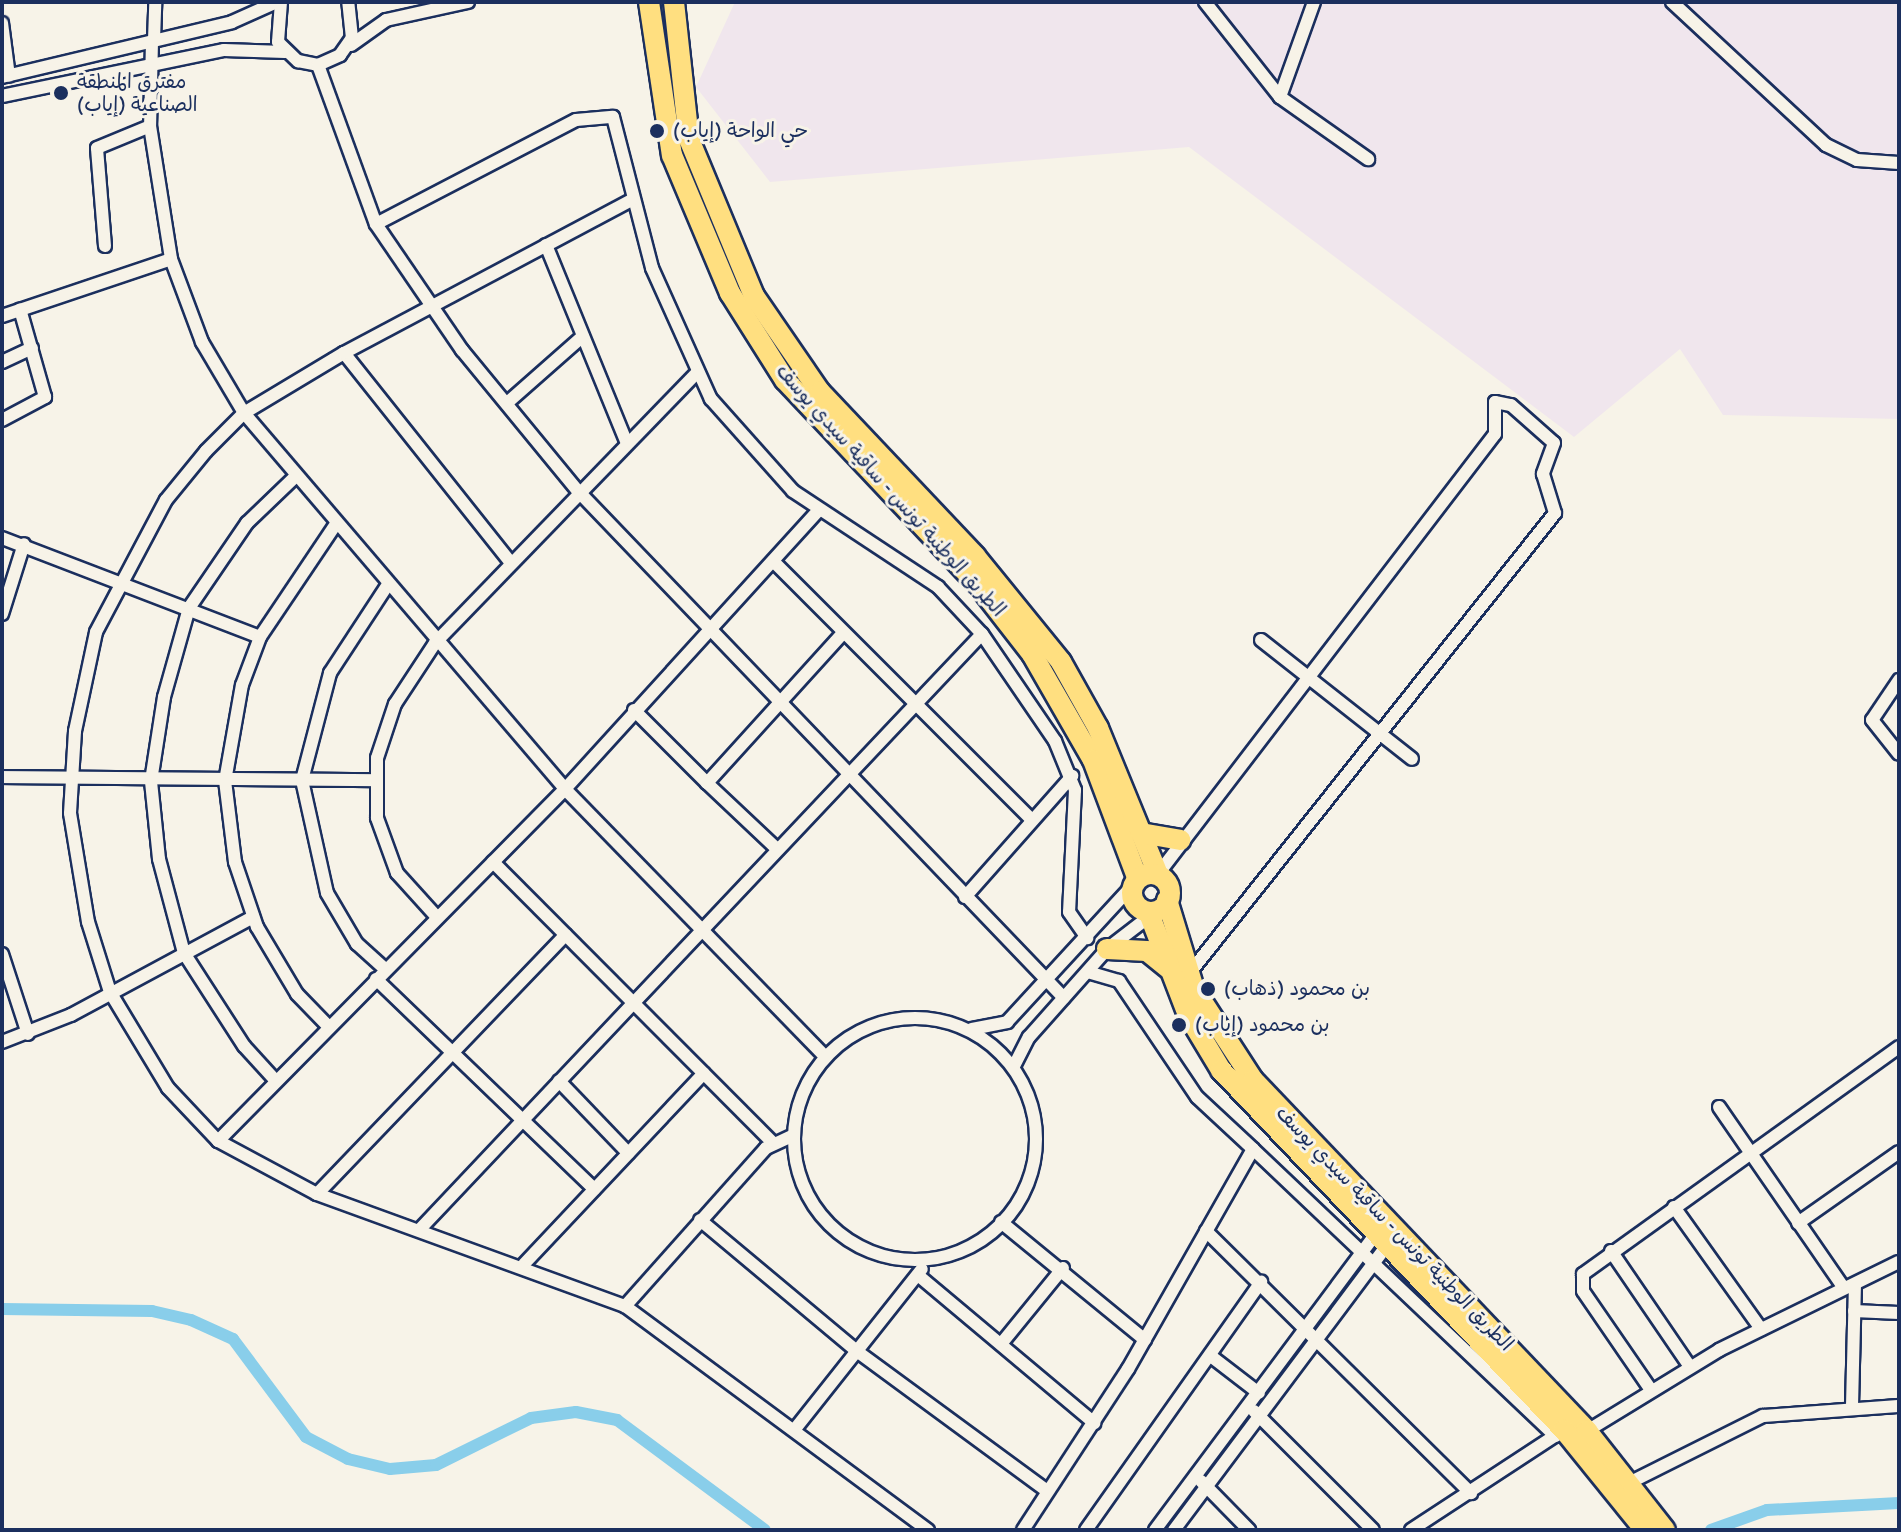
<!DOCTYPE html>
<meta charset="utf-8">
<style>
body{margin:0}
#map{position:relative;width:1901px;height:1532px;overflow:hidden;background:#f7f3e8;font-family:"Balsamiq Sans","Playpen Sans Arabic",sans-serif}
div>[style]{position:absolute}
.built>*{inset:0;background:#f0e6ed}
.canal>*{height:12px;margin:-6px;padding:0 6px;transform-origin:6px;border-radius:6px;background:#89ceea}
.roads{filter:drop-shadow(2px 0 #1b2f5e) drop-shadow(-2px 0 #1b2f5e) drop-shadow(0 2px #1b2f5e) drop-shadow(0 -2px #1b2f5e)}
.minor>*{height:12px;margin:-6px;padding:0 6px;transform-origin:6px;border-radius:6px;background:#f7f3e8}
.minor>.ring{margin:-6px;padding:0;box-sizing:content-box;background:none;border:12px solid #f7f3e8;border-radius:50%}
.trunk>*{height:20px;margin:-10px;padding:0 10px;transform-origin:10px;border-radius:10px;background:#ffdf80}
.trunk>.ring{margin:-10px;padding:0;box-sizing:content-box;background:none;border:20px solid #ffdf80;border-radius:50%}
.dots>*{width:22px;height:22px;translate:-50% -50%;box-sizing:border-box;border:4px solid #f7f3e8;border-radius:50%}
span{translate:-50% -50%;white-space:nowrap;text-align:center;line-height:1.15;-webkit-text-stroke:6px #f7f3e8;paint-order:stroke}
.poi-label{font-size:20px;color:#1b2f5e}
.left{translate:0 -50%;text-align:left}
.street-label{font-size:20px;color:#1b2f5e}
.frame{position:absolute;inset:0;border:4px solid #1b2f5e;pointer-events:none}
</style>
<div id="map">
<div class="built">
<div style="clip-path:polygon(735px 2px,1899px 2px,1899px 419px,1723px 415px,1680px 349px,1574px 437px,1189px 147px,770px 182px,696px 87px)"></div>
</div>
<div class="canal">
<div style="left:2px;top:1309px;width:150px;rotate:0.8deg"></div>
<div style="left:152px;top:1311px;width:40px;rotate:13deg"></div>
<div style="left:191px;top:1320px;width:46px;rotate:24.3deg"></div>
<div style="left:233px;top:1339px;width:122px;rotate:53.3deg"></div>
<div style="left:306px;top:1437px;width:47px;rotate:27.6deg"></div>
<div style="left:348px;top:1459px;width:43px;rotate:13.4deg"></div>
<div style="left:390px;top:1469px;width:46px;rotate:-5deg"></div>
<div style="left:436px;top:1465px;width:106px;rotate:-26.3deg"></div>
<div style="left:531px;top:1418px;width:45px;rotate:-7.6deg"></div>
<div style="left:576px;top:1412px;width:42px;rotate:11deg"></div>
<div style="left:617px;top:1420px;width:184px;rotate:36.6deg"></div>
<div style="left:1711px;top:1530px;width:59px;rotate:-19.7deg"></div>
<div style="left:1767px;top:1510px;width:132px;rotate:-3deg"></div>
</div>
<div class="roads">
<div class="minor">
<div style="left:281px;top:2px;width:40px;rotate:94.3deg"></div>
<div style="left:278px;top:42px;width:28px;rotate:44deg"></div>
<div style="left:298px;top:61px;width:20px;rotate:11deg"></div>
<div style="left:318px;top:65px;width:24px;rotate:-24deg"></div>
<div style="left:340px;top:55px;width:21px;rotate:-55deg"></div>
<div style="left:352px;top:38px;width:36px;rotate:-96deg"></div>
<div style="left:1205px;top:2px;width:121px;rotate:51.7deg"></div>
<div style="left:1314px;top:2px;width:101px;rotate:109.7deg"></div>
<div style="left:1280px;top:97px;width:108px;rotate:35.2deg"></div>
<div style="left:1672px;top:2px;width:210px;rotate:42.9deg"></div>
<div style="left:1826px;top:145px;width:34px;rotate:26deg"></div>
<div style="left:1857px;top:160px;width:42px;rotate:4.1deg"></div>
<div style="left:2px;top:23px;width:53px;rotate:82.5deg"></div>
<div style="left:154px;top:40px;width:38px;rotate:-88deg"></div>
<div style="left:152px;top:41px;width:85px;rotate:91.3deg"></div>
<div style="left:150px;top:126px;width:135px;rotate:81deg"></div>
<div style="left:171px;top:259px;width:89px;rotate:69.5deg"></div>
<div style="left:202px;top:342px;width:82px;rotate:59.4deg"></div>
<div style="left:244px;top:413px;width:494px;rotate:49.5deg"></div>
<div style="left:565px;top:789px;width:373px;rotate:45.8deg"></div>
<div style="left:351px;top:45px;width:43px;rotate:-35.5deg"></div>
<div style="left:386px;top:20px;width:84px;rotate:-12.4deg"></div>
<div style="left:318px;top:65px;width:169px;rotate:70deg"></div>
<div style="left:376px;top:224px;width:153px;rotate:55.7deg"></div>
<div style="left:462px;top:350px;width:183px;rotate:50.6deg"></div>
<div style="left:578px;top:491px;width:702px;rotate:46.21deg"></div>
<div style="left:2px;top:77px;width:236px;rotate:-13.4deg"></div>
<div style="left:232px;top:22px;width:49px;rotate:-24deg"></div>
<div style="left:2px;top:96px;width:227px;rotate:-11.7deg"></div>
<div style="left:224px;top:50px;width:61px;rotate:1.9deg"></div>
<div style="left:376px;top:224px;width:225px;rotate:-27.5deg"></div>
<div style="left:576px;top:120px;width:37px;rotate:-5deg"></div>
<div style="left:613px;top:117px;width:156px;rotate:75.5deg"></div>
<div style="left:652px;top:268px;width:144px;rotate:65.8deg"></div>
<div style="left:711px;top:399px;width:123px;rotate:48.3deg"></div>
<div style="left:793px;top:491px;width:174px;rotate:33.5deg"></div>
<div style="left:938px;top:587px;width:64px;rotate:46.9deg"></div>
<div style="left:982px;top:634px;width:130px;rotate:55.7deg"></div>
<div style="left:1055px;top:741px;width:53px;rotate:67.8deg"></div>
<div style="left:1075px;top:790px;width:122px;rotate:92.8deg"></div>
<div style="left:1069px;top:912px;width:32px;rotate:55deg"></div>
<div style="left:546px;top:245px;width:212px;rotate:67.8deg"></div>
<div style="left:105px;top:246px;width:98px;rotate:-94.7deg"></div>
<div style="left:97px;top:148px;width:57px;rotate:-22.5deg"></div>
<div style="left:2px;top:316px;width:178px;rotate:-18.6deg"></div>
<div style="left:344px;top:353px;width:268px;rotate:51.5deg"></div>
<div style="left:2px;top:362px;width:33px;rotate:-25deg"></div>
<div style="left:507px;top:403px;width:101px;rotate:-41.4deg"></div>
<div style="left:2px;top:420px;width:49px;rotate:-28.1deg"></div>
<div style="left:45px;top:397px;width:91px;rotate:-105.9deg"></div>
<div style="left:2px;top:538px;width:276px;rotate:21deg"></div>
<div style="left:773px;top:561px;width:362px;rotate:45deg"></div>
<div style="left:2px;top:614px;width:73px;rotate:-72.6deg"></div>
<div style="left:1261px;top:640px;width:192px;rotate:38.2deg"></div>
<div style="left:1899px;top:680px;width:48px;rotate:124deg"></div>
<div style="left:1872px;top:720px;width:43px;rotate:51.5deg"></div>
<div style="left:634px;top:710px;width:103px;rotate:45deg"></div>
<div style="left:707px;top:783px;width:202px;rotate:-47.8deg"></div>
<div style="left:2px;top:777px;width:374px;rotate:0.5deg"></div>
<div style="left:707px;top:783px;width:96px;rotate:43.3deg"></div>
<div style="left:493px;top:862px;width:395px;rotate:45.1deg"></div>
<div style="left:1158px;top:874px;width:554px;rotate:-52.55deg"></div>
<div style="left:1495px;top:434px;width:32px;rotate:-90deg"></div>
<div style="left:1495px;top:402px;width:16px;rotate:11deg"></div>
<div style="left:1511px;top:405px;width:57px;rotate:41.5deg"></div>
<div style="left:1554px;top:443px;width:33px;rotate:110deg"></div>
<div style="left:1543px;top:474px;width:41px;rotate:72.9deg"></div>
<div style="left:1555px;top:513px;width:590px;rotate:128.46deg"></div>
<div style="left:965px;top:897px;width:162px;rotate:-48.5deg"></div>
<div style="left:435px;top:915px;width:57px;rotate:-132.1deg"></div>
<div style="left:397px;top:873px;width:59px;rotate:-110deg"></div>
<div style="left:377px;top:818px;width:60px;rotate:-90deg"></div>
<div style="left:377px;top:758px;width:57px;rotate:-71.6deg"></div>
<div style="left:395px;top:704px;width:73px;rotate:-56.7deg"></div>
<div style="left:435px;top:643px;width:376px;rotate:-45.9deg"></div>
<div style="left:2px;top:954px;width:84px;rotate:72deg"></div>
<div style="left:385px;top:969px;width:38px;rotate:-138deg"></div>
<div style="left:357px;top:944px;width:59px;rotate:-120.5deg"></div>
<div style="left:327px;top:893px;width:116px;rotate:-102.5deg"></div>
<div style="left:302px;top:780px;width:111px;rotate:-75.3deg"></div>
<div style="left:330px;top:673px;width:104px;rotate:-56.8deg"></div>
<div style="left:376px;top:979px;width:303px;rotate:43.9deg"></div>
<div class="ring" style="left:794px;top:1018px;width:230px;height:230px"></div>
<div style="left:329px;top:1027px;width:46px;rotate:-134.1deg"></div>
<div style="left:297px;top:994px;width:78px;rotate:-120.8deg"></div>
<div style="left:257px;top:927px;width:69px;rotate:-108.7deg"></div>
<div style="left:235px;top:862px;width:82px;rotate:-97deg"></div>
<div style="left:225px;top:781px;width:97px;rotate:-80deg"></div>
<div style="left:242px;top:685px;width:51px;rotate:-69.4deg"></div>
<div style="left:260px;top:637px;width:136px;rotate:-56.1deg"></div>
<div style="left:972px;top:1029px;width:36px;rotate:-11deg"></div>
<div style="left:1007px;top:1022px;width:188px;rotate:-47.4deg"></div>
<div style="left:2px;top:1042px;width:74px;rotate:-21.4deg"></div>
<div style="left:71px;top:1015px;width:207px;rotate:-28.3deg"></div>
<div style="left:1014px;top:1066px;width:33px;rotate:-63deg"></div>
<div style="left:1029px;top:1037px;width:118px;rotate:-48.4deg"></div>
<div style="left:1107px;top:949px;width:54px;rotate:-37.5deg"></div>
<div style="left:276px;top:1081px;width:47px;rotate:-132.4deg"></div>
<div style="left:244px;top:1046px;width:111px;rotate:-122.8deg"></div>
<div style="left:184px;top:953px;width:97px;rotate:-104.9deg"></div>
<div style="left:159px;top:859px;width:78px;rotate:-95.9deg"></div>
<div style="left:151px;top:781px;width:85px;rotate:-81.2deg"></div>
<div style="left:164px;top:697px;width:92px;rotate:-74.3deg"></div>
<div style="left:189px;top:608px;width:103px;rotate:-55.7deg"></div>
<div style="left:247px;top:523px;width:68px;rotate:-43.8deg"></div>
<div style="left:559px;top:1081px;width:100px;rotate:46.2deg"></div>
<div style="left:1719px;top:1107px;width:220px;rotate:55.4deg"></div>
<div style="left:794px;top:1135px;width:31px;rotate:155deg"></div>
<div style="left:766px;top:1148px;width:212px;rotate:131.7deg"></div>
<div style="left:625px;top:1306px;width:377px;rotate:36.5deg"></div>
<div style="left:218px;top:1141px;width:494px;rotate:-45.4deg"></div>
<div style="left:565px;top:789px;width:377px;rotate:-47.7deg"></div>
<div style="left:1253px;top:1149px;width:417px;rotate:43.5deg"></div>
<div style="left:317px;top:1194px;width:359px;rotate:-46.2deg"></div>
<div style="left:1674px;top:1207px;width:150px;rotate:54.5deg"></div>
<div style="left:700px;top:1220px;width:206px;rotate:39.9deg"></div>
<div style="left:858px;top:1352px;width:235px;rotate:36.3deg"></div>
<div style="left:1001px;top:1222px;width:186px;rotate:39.3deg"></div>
<div style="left:1798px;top:1223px;width:123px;rotate:-35.1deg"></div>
<div style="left:421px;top:1228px;width:817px;rotate:-46.64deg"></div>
<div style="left:1206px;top:1231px;width:373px;rotate:44.7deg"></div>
<div style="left:1611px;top:1251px;width:140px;rotate:55.7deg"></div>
<div style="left:524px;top:1264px;width:262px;rotate:-46.7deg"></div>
<div style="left:919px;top:1276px;width:229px;rotate:40deg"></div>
<div style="left:625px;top:1306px;width:328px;rotate:-160deg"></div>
<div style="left:317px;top:1194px;width:112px;rotate:-151.8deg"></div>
<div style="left:218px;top:1141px;width:73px;rotate:-133.3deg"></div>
<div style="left:168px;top:1088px;width:112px;rotate:-121.1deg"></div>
<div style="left:110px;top:992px;width:73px;rotate:-107.4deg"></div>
<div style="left:88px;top:922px;width:110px;rotate:-99.4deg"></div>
<div style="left:70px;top:813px;width:82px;rotate:-86.5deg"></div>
<div style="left:75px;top:731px;width:101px;rotate:-78deg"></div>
<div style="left:96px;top:632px;width:149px;rotate:-62.1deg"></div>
<div style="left:166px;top:500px;width:63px;rotate:-50.8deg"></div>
<div style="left:206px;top:451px;width:54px;rotate:-45deg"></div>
<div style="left:244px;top:413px;width:117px;rotate:-31deg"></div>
<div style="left:344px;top:353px;width:324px;rotate:-28deg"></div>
<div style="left:1854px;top:1311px;width:45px;rotate:2.5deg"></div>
<div style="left:1001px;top:1344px;width:98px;rotate:-50.8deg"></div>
<div style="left:1212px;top:1357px;width:59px;rotate:37.5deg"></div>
<div style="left:1651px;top:1390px;width:120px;rotate:-124.5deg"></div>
<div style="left:1583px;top:1291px;width:17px;rotate:-90deg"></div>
<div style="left:1583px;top:1274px;width:389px;rotate:-35.7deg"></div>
<div style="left:1852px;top:1406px;width:122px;rotate:-88.6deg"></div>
<div style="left:1254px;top:1411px;width:168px;rotate:45deg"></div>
<div style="left:795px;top:1429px;width:204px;rotate:-51.6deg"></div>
<div style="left:1587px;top:1431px;width:155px;rotate:-31.5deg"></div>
<div style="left:1719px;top:1350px;width:200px;rotate:-26.1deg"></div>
<div style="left:1201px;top:1481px;width:69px;rotate:45.6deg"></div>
<div style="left:1629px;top:1483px;width:150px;rotate:-26.6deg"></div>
<div style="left:1763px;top:1416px;width:136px;rotate:-4.2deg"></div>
<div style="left:1023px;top:1530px;width:192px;rotate:-56.9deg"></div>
<div style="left:1128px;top:1369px;width:253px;rotate:-60.4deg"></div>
<div style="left:1253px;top:1149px;width:76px;rotate:-137.1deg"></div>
<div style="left:1197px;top:1097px;width:140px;rotate:-123.9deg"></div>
<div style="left:1119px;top:981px;width:32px;rotate:-164deg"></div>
<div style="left:1086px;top:1530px;width:304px;rotate:-54.8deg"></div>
<div style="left:1155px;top:1530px;width:367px;rotate:-53.3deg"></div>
<div style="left:1174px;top:1530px;width:352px;rotate:-53.2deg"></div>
<div style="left:1411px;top:1530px;width:177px;rotate:-33.2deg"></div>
</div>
<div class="trunk">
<div style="left:649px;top:2px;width:155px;rotate:81.5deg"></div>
<div style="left:672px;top:155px;width:150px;rotate:67.2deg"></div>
<div style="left:730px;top:293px;width:103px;rotate:57.7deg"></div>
<div style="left:785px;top:380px;width:284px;rotate:46.7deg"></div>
<div style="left:980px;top:587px;width:85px;rotate:52.2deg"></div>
<div style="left:1032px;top:654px;width:122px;rotate:60.1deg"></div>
<div style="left:1093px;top:760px;width:125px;rotate:69.4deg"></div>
<div style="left:674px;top:2px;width:138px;rotate:83.8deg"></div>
<div style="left:689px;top:139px;width:170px;rotate:67.5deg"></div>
<div style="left:754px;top:296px;width:116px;rotate:55.5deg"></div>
<div style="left:820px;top:392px;width:226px;rotate:46.6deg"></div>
<div style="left:975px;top:556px;width:136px;rotate:50.9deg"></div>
<div style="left:1061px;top:662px;width:76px;rotate:60.7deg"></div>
<div style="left:1098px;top:728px;width:158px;rotate:67.7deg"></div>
<div style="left:1141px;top:833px;width:40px;rotate:10deg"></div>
<div class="ring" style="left:1132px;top:874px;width:18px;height:18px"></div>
<div style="left:1167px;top:900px;width:93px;rotate:73.1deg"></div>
<div style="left:1194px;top:989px;width:108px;rotate:57deg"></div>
<div style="left:1253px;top:1080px;width:485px;rotate:46.4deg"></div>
<div style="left:1587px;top:1431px;width:126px;rotate:51.8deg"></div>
<div style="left:1150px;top:916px;width:106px;rotate:69deg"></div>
<div style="left:1188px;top:1015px;width:64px;rotate:59deg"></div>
<div style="left:1221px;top:1070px;width:497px;rotate:46.4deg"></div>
<div style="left:1564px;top:1430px;width:129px;rotate:51deg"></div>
<div style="left:1107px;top:949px;width:40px;rotate:2.9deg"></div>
<div style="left:1147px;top:951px;width:27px;rotate:39deg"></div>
</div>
</div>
<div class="dots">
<div style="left:61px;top:93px;background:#1b2f5e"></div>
<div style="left:657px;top:131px;background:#1b2f5e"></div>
<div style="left:1208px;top:989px;background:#1b2f5e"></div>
<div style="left:1179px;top:1025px;background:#1b2f5e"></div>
</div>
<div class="poi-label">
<span class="left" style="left:77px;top:94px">مفترق المنطقة<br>الصناعية (إياب)</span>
<span class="left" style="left:673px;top:131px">حي الواحة (إياب)</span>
<span class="left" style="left:1224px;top:989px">بن محمود (ذهاب)</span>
<span class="left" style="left:1195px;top:1025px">بن محمود (إياب)</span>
</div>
<div class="street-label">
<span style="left:890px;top:491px;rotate:48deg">الطريق الوطنية تونس - ساقية سيدي يوسف</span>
<span style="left:1394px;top:1229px;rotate:46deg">الطريق الوطنية تونس - ساقية سيدي يوسف</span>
</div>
<div class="frame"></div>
</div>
